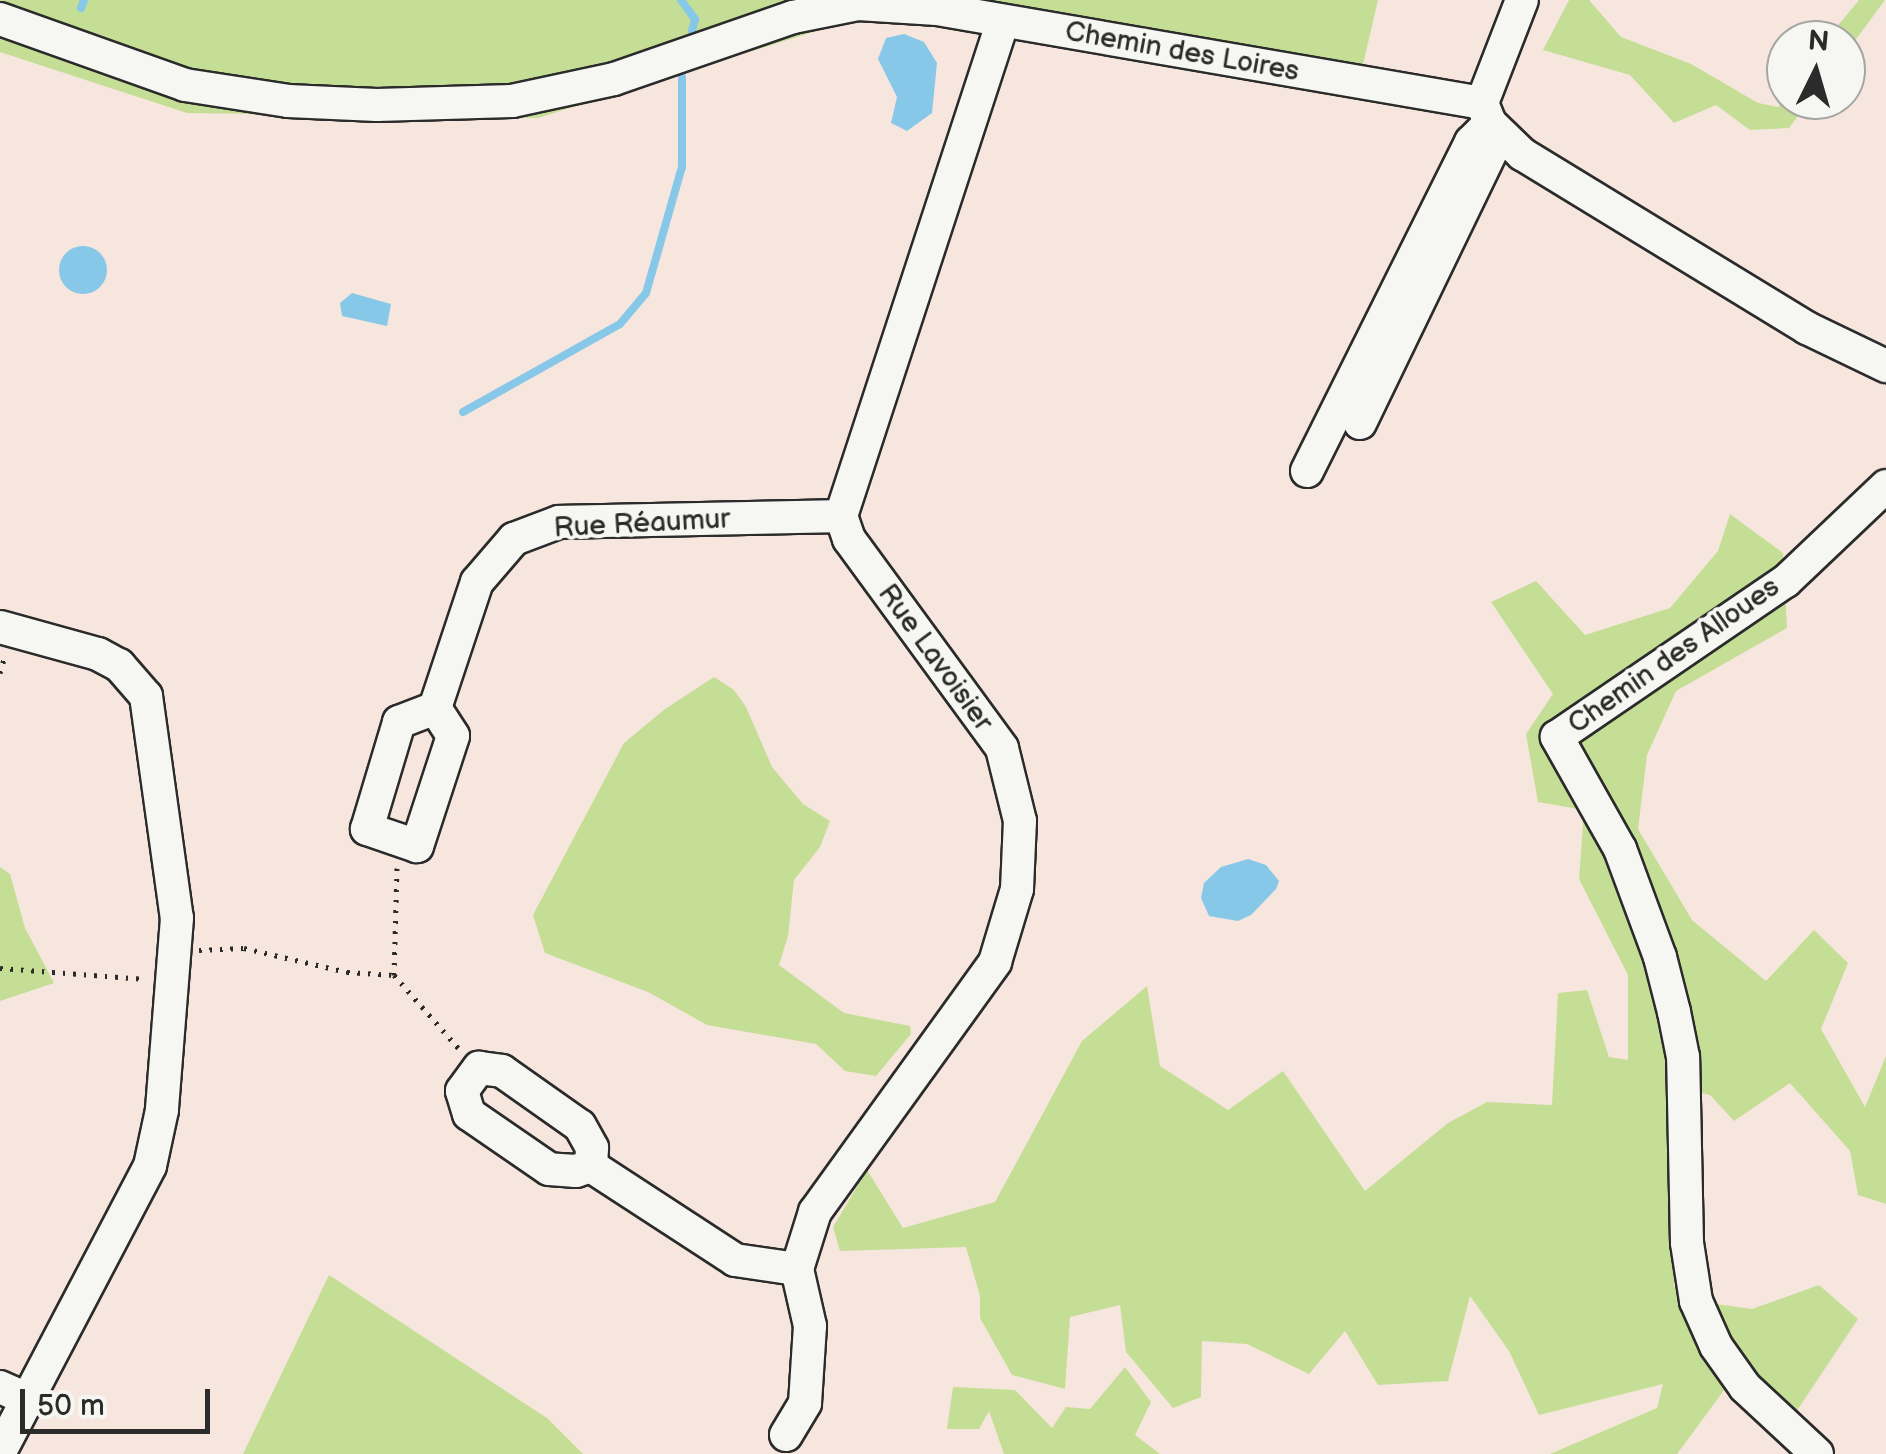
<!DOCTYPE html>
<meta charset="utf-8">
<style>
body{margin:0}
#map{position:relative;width:1886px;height:1454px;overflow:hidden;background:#f7e6de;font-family:"Balsamiq Sans",sans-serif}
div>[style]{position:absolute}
.green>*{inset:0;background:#c5de95}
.water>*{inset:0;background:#87c8e8}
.round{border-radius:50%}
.stream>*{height:8px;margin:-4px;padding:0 4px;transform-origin:4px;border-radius:4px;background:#87c8e8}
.path>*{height:5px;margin-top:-2.5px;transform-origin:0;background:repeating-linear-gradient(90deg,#2b2b2b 0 2.5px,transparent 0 10.5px)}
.roads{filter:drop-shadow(2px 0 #2b2b2b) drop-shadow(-2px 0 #2b2b2b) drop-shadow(0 2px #2b2b2b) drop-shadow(0 -2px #2b2b2b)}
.minor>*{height:32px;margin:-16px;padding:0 16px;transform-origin:16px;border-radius:16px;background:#f6f6f2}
span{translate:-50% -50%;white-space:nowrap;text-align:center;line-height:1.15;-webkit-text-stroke:8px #f6f6f2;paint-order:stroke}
.street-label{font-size:28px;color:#2b2b2b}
.north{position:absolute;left:1766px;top:20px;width:100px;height:100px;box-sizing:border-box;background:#f6f6f2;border:2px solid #a5a5a2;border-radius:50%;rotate:5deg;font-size:28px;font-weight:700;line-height:40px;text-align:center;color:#2b2b2b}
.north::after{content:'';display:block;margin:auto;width:35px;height:45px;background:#2b2b2b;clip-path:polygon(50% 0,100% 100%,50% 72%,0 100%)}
.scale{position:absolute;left:20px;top:1389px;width:190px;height:45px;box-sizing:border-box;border:5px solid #2b2b2b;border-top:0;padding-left:12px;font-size:30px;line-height:35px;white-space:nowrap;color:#2b2b2b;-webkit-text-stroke:8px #f6f6f2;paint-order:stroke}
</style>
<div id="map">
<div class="green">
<div style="clip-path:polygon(0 0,1378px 0,1359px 82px,964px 25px,861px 17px,538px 118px,187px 113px,0 52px)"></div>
<div style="clip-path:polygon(1569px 0,1589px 0,1621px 37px,1691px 64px,1758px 103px,1778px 107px,1786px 97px,1810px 100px,1789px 128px,1750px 130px,1716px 105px,1674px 123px,1630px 75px,1543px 50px)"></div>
<div style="clip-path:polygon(1859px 0,1885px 0,1846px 53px,1846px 40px,1826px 40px)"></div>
<div style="clip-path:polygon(1730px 514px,1783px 553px,1787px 628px,1676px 691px,1647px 755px,1638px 829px,1692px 920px,1766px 981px,1814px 930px,1848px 963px,1821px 1029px,1865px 1107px,1886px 1056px,1886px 1204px,1858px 1195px,1850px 1151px,1790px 1083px,1734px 1121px,1710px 1095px,1674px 1086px,1674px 1287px,1716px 1304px,1752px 1309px,1819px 1285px,1858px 1319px,1796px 1412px,1769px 1384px,1725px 1389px,1677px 1454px,1550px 1454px,1657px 1408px,1663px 1384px,1539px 1415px,1509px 1351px,1470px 1296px,1448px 1381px,1378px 1385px,1345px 1331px,1309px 1374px,1247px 1344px,1202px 1341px,1201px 1397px,1173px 1408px,1126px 1352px,1120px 1305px,1070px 1317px,1065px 1389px,1012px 1375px,980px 1318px,980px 1296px,966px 1247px,840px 1251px,833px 1227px,867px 1170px,903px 1228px,995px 1202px,1082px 1041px,1147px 986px,1160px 1066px,1228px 1110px,1283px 1071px,1365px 1191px,1448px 1123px,1487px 1102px,1552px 1105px,1558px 993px,1587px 990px,1609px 1057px,1628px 1060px,1628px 975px,1579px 879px,1584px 810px,1538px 802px,1526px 734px,1553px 694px,1491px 602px,1536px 581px,1585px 635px,1670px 608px,1718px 551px)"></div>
<div style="clip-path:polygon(714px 677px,734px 690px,746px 707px,772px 767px,803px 804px,830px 821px,820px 847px,794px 880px,788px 936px,779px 965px,844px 1013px,910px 1026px,911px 1034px,876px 1076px,845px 1071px,816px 1044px,707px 1025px,648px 992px,545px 953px,533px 915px,624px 743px,665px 709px)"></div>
<div style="clip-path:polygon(0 867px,10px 874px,25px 928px,54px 983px,0 1001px)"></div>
<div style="clip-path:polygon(329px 1275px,547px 1418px,583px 1454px,243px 1454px)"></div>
<div style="clip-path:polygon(1125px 1367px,1151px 1402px,1135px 1435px,1160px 1454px,1004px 1454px,989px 1411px,979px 1429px,947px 1429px,953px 1387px,1015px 1390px,1052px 1428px,1066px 1407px,1090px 1409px)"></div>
</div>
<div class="water">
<div style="clip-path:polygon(904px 34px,924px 42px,937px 63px,932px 113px,907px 131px,891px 123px,897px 97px,878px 59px,886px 38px)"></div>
<div class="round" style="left:59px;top:246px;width:48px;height:48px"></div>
<div style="clip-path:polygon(352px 293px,391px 304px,387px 326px,342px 316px,340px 303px)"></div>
<div style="clip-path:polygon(1248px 859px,1266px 865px,1279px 881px,1276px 889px,1251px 915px,1238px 921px,1209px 916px,1201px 898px,1204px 883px,1221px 867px)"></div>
</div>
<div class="stream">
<div style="left:681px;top:0;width:24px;rotate:54deg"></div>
<div style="left:695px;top:19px;width:12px;rotate:104deg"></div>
<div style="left:81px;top:8px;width:9px;rotate:-69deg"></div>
<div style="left:463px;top:412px;width:180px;rotate:-29.3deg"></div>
<div style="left:620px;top:324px;width:40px;rotate:-50deg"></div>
<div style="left:646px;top:293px;width:131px;rotate:-74.1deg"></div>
<div style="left:682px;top:167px;width:90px;rotate:-90deg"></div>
</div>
<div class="path">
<div style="left:0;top:673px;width:18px;rotate:-74deg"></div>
<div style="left:397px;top:868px;width:107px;rotate:91.6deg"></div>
<div style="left:394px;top:975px;width:101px;rotate:48.6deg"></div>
<div style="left:199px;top:950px;width:45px;rotate:-2.5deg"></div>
<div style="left:244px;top:948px;width:106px;rotate:13.1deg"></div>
<div style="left:347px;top:972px;width:47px;rotate:3.7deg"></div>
<div style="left:0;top:968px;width:146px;rotate:4.3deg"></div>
</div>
<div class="roads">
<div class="minor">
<div style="left:0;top:19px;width:196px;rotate:19.6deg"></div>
<div style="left:185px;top:85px;width:104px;rotate:8.8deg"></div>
<div style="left:288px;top:101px;width:89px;rotate:2.6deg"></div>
<div style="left:377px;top:105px;width:135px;rotate:-1.7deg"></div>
<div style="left:512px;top:101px;width:104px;rotate:-12.2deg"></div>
<div style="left:614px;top:79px;width:189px;rotate:-19.1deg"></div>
<div style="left:793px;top:17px;width:66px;rotate:-11.3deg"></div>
<div style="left:858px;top:4px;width:79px;rotate:3.6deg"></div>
<div style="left:937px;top:9px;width:553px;rotate:9.79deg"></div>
<div style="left:1482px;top:103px;width:22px;rotate:68deg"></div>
<div style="left:1490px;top:123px;width:45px;rotate:44.1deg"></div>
<div style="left:1522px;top:154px;width:334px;rotate:31.4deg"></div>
<div style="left:1807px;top:328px;width:88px;rotate:25.7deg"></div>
<div style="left:1482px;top:103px;width:110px;rotate:-68.8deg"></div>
<div style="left:1360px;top:423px;width:320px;rotate:-64.2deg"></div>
<div style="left:1307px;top:471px;width:368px;rotate:-63.5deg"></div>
<div style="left:1471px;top:142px;width:27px;rotate:-45deg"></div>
<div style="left:0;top:627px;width:102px;rotate:15.4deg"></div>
<div style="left:98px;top:654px;width:24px;rotate:28deg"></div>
<div style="left:119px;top:665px;width:41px;rotate:48.9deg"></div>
<div style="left:146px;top:696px;width:224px;rotate:82.1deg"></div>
<div style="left:177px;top:918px;width:193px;rotate:94.5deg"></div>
<div style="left:162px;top:1110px;width:57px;rotate:102.1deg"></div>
<div style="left:150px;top:1166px;width:323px;rotate:117.7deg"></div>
<div style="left:435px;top:708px;width:33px;rotate:57deg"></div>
<div style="left:453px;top:736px;width:116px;rotate:108.1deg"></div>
<div style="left:417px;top:846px;width:53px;rotate:-161.2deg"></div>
<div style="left:367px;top:829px;width:112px;rotate:-73.3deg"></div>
<div style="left:399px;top:722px;width:39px;rotate:-21deg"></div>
<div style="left:435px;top:708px;width:133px;rotate:-71.6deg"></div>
<div style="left:477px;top:582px;width:57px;rotate:-49.3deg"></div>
<div style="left:514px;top:539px;width:48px;rotate:-20.7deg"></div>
<div style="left:559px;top:522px;width:282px;rotate:-1.2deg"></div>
<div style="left:591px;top:1166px;width:16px;rotate:162deg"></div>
<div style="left:576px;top:1171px;width:27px;rotate:-176deg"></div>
<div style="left:549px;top:1169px;width:97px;rotate:-145.5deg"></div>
<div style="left:469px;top:1114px;width:24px;rotate:-107deg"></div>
<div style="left:462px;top:1091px;width:29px;rotate:-54deg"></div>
<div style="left:479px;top:1068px;width:23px;rotate:7deg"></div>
<div style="left:502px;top:1071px;width:95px;rotate:35.2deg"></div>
<div style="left:580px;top:1126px;width:25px;rotate:61deg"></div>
<div style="left:592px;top:1148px;width:18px;rotate:93deg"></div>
<div style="left:591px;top:1166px;width:172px;rotate:33.1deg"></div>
<div style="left:735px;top:1260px;width:63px;rotate:8.3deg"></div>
<div style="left:0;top:1387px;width:32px;rotate:24deg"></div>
<div style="left:786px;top:1435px;width:37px;rotate:-59deg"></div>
<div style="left:805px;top:1403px;width:77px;rotate:-86.3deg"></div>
<div style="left:810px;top:1326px;width:58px;rotate:-102.8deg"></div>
<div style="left:797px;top:1269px;width:60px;rotate:-72.5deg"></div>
<div style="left:815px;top:1212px;width:308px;rotate:-54.2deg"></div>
<div style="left:995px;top:962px;width:76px;rotate:-73.2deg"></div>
<div style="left:1017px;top:889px;width:68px;rotate:-87.5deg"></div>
<div style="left:1020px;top:821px;width:75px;rotate:-103.9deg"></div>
<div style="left:1002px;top:748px;width:259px;rotate:-126.2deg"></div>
<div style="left:849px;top:539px;width:24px;rotate:-109deg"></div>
<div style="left:841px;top:516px;width:521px;rotate:-71.88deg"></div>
<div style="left:1817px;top:1454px;width:98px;rotate:-137.1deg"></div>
<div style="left:1745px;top:1387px;width:50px;rotate:-125.3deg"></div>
<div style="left:1716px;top:1346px;width:49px;rotate:-114deg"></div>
<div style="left:1696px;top:1301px;width:59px;rotate:-98.8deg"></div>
<div style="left:1687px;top:1243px;width:186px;rotate:-91.2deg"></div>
<div style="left:1683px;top:1057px;width:46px;rotate:-101.3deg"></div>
<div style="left:1674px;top:1012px;width:57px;rotate:-104.3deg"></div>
<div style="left:1660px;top:957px;width:115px;rotate:-110.3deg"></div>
<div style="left:1620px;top:849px;width:129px;rotate:-119.4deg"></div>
<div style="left:1557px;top:737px;width:277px;rotate:-34.3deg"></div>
<div style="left:1786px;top:581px;width:138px;rotate:-43.5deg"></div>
</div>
</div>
<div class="street-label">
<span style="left:1182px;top:52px;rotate:10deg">Chemin des Loires</span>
<span style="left:642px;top:524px;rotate:-3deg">Rue Réaumur</span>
<span style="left:1674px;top:656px;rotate:-35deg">Chemin des Alloues</span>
<span style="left:935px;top:658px;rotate:54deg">Rue Lavoisier</span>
</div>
<div class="north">N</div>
<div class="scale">50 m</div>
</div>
